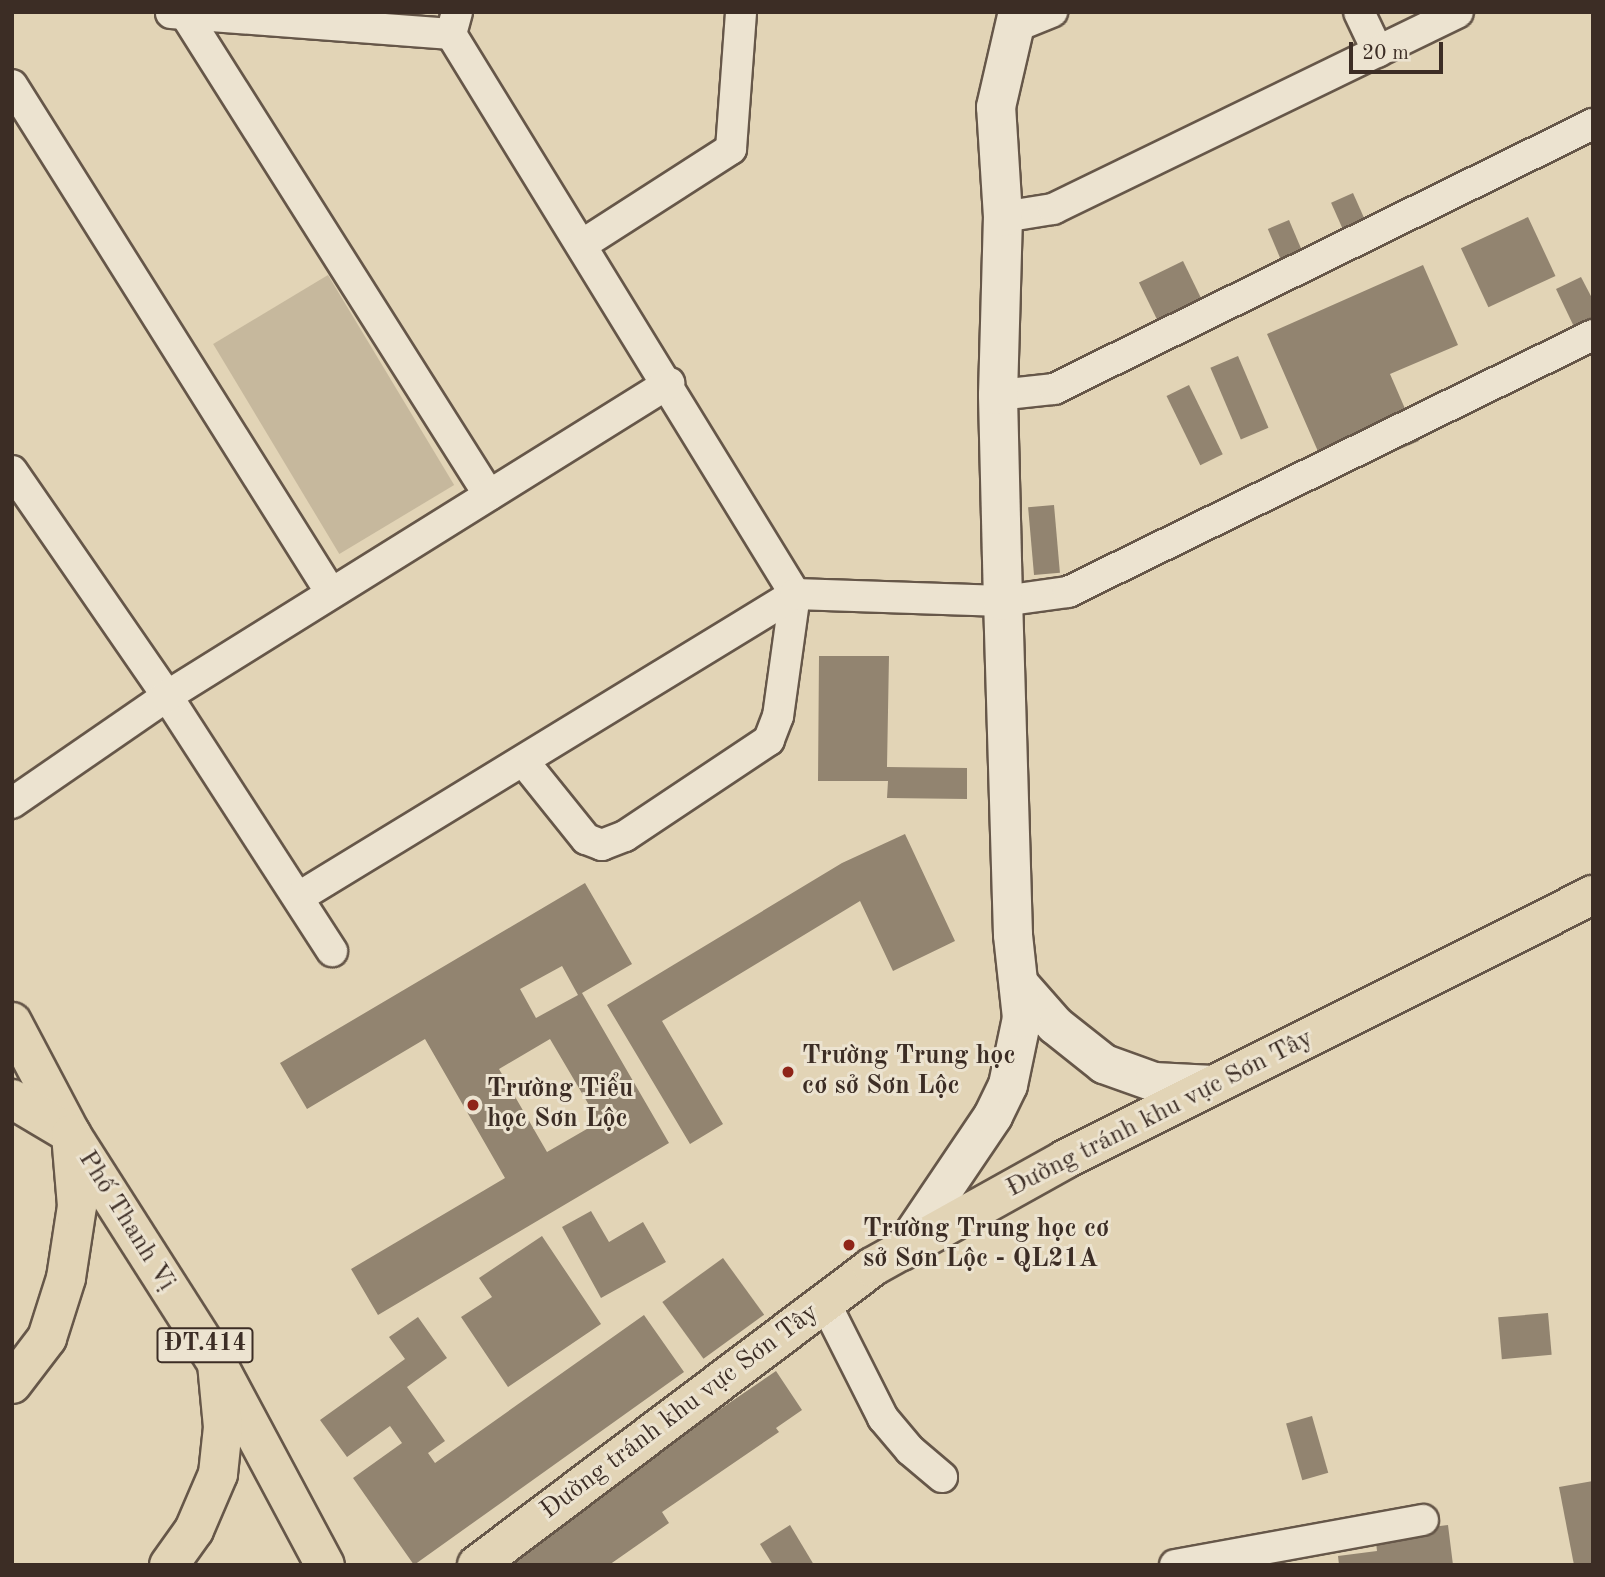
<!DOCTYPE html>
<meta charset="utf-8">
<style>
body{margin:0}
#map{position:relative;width:1605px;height:1577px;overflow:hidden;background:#e2d4b6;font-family:"Old Standard TT",serif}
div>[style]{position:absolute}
.green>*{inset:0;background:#c6b89d;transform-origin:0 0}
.building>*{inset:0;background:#928470;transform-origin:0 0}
.roads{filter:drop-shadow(2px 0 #665749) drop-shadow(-2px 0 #665749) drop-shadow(0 2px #665749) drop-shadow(0 -2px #665749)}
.street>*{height:30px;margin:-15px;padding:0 15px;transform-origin:15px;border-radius:15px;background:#ece3d0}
.secondary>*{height:38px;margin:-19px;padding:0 19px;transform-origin:19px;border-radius:19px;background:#ece3d0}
.primary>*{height:38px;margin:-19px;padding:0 19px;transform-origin:19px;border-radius:19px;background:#e2d4b6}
.highway>*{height:38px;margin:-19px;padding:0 19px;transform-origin:19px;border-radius:19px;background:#e2d4b6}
.dots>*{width:19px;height:19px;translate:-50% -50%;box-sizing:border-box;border:4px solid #ece3d0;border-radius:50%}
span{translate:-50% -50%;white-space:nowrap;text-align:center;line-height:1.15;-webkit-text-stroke:6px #ece3d0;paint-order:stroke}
.shield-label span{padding:2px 5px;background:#ece3d0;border:2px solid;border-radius:5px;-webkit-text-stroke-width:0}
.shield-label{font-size:24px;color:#3c2d25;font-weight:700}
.poi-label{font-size:26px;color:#3c2d25;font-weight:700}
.left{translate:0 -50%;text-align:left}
.street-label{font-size:26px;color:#3c2d25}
.frame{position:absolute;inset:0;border:14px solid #3c2d25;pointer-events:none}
.scale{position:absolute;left:1349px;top:42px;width:94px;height:32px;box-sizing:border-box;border:4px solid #3c2d25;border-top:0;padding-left:9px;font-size:21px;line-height:24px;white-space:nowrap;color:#3c2d25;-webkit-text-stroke:5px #ece3d0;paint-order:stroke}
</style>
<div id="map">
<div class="green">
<div style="left:328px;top:275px;width:245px;height:134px;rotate:59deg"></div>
</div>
<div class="building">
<div style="left:1353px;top:193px;width:39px;height:24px;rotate:66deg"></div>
<div style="left:1528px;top:217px;width:65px;height:74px;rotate:65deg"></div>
<div style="left:1289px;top:220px;width:41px;height:23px;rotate:67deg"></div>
<div style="left:1183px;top:261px;width:53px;height:49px;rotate:64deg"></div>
<div style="clip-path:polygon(1423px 265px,1458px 345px,1390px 374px,1419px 441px,1330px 479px,1267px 334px)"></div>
<div style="clip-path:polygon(1581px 277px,1593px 300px,1593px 326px,1577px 333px,1556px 289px)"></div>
<div style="left:1238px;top:356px;width:78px;height:30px;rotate:67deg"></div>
<div style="left:1189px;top:385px;width:77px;height:25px;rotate:64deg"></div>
<div style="left:1054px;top:505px;width:68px;height:26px;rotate:85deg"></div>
<div style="clip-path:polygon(819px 656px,889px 656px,887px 767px,967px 768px,967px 799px,887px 798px,888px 781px,818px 781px)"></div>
<div style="clip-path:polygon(905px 834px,955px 941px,893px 971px,860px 901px,662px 1021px,723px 1124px,690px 1144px,607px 1005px,842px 863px)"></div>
<div style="clip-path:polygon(evenodd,585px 883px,632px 964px,582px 993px,669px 1143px,378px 1315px,351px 1269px,505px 1178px,425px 1039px,307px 1109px,280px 1063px,585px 883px,562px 966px,578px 995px,536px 1018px,520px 989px,562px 966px,585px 883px,550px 1039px,599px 1122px,547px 1152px,499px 1069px,550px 1039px)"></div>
<div style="clip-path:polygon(591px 1211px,609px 1242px,643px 1222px,666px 1262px,601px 1298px,562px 1227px)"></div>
<div style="clip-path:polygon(542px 1236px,601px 1324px,508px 1387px,461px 1317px,492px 1297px,479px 1278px)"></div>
<div style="left:723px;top:1258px;width:70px;height:75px;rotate:54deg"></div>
<div style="left:1548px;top:1313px;width:42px;height:50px;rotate:85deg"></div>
<div style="clip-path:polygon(644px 1315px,684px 1372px,414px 1565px,353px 1478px,402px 1443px,390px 1426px,347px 1457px,320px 1420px,405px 1359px,389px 1337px,418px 1317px,447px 1358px,407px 1387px,445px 1441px,428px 1453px,435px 1463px)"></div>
<div style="clip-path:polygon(776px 1371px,802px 1410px,776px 1428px,779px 1432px,662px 1512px,669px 1523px,609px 1565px,492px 1565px)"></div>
<div style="left:1312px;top:1416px;width:59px;height:27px;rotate:74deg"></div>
<div style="clip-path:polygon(1593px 1481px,1593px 1564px,1574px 1565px,1559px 1487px)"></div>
<div style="clip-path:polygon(790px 1525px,814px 1565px,773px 1565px,760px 1544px)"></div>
<div style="clip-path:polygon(1448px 1525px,1453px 1565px,1339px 1565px,1338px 1556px,1377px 1551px,1375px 1534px)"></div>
</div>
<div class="roads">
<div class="street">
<div style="left:457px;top:12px;width:23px;rotate:105deg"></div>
<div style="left:451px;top:34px;width:657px;rotate:58.44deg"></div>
<div style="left:795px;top:594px;width:123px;rotate:97.9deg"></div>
<div style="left:778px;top:716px;width:26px;rotate:111deg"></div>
<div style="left:769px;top:740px;width:173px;rotate:146.3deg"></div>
<div style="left:625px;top:836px;width:25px;rotate:159deg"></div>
<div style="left:602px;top:845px;width:17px;rotate:-159deg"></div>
<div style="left:586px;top:839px;width:99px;rotate:-128.8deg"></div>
<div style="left:1359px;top:12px;width:44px;rotate:64.6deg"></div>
<div style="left:171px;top:13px;width:281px;rotate:4.3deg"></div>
<div style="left:185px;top:14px;width:569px;rotate:57.71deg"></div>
<div style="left:1017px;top:26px;width:38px;rotate:-22deg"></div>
<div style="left:12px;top:85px;width:600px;rotate:57.87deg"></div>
<div style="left:1003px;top:217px;width:51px;rotate:-9.1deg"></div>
<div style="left:1053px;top:209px;width:450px;rotate:-25.9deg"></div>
<div style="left:583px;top:244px;width:176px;rotate:-32.7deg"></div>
<div style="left:731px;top:149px;width:137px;rotate:-85.8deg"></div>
<div style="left:998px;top:395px;width:56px;rotate:-6.1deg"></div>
<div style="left:1054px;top:389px;width:601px;rotate:-26.18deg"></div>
<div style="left:12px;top:471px;width:273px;rotate:55.4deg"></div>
<div style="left:167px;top:696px;width:304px;rotate:57.1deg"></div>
<div style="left:12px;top:803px;width:188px;rotate:-34.6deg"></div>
<div style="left:167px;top:696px;width:592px;rotate:-31.94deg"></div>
<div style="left:299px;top:897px;width:581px;rotate:-31.42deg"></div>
<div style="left:795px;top:594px;width:208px;rotate:1.9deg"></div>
<div style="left:1003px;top:601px;width:66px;rotate:-7.9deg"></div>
<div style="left:1068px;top:592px;width:585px;rotate:-26.08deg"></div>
<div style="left:825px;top:1303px;width:129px;rotate:63.2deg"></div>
<div style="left:883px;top:1418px;width:42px;rotate:49.8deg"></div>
<div style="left:910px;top:1450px;width:42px;rotate:40.2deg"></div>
<div style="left:1175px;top:1565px;width:252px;rotate:-10.3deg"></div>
</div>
<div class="secondary">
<div style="left:1019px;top:984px;width:55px;rotate:48.7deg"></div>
<div style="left:1055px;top:1025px;width:63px;rotate:38.5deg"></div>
<div style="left:1104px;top:1064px;width:53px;rotate:19.8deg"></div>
<div style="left:1154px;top:1082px;width:59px;rotate:2.9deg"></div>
<div style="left:902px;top:1251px;width:163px;rotate:-56deg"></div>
<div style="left:993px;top:1116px;width:34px;rotate:-64deg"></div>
<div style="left:1008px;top:1085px;width:68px;rotate:-78.2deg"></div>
<div style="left:1022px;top:1018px;width:83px;rotate:-96.2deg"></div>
<div style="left:1013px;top:935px;width:334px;rotate:-91.7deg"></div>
<div style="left:1003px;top:601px;width:206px;rotate:-91.4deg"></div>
<div style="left:998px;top:395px;width:178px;rotate:-88.4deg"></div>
<div style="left:1003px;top:217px;width:110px;rotate:-93.6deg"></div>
<div style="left:996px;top:107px;width:98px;rotate:-77deg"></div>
</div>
<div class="primary">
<div style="left:12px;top:1022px;width:127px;rotate:62.2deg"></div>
<div style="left:71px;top:1134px;width:272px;rotate:57.5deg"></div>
<div style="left:217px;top:1363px;width:229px;rotate:61.9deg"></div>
<div style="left:12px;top:1099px;width:69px;rotate:30.7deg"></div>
</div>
<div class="highway">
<div style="left:12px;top:1384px;width:58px;rotate:-52.7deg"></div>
<div style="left:47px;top:1338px;width:63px;rotate:-72.4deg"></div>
<div style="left:66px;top:1278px;width:73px;rotate:-81.3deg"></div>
<div style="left:77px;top:1206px;width:72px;rotate:-94.8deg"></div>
<div style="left:169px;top:1565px;width:43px;rotate:-54.5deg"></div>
<div style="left:194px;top:1530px;width:61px;rotate:-66.8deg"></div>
<div style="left:218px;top:1474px;width:47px;rotate:-83.9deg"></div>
<div style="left:223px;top:1427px;width:64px;rotate:-95.4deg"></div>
<div style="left:477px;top:1565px;width:495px;rotate:-37deg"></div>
<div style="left:872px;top:1267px;width:220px;rotate:-29.1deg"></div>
<div style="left:1064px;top:1160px;width:592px;rotate:-26.61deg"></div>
</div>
</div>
<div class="dots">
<div style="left:788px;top:1072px;background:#8f2418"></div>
<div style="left:473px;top:1105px;background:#8f2418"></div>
<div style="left:849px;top:1245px;background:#8f2418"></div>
</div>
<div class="shield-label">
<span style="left:205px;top:1345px">ĐT.414</span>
</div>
<div class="poi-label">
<span class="left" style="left:802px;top:1072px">Trường Trung học<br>cơ sở Sơn Lộc</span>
<span class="left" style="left:487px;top:1105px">Trường Tiểu<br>học Sơn Lộc</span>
<span class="left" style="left:863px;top:1245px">Trường Trung học cơ<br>sở Sơn Lộc - QL21A</span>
</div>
<div class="street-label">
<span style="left:1160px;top:1114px;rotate:-27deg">Đường tránh khu vực Sơn Tây</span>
<span style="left:126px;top:1221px;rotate:58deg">Phố Thanh Vị</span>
<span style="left:680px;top:1412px;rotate:-37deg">Đường tránh khu vực Sơn Tây</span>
</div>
<div class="frame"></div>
<div class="scale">20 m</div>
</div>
